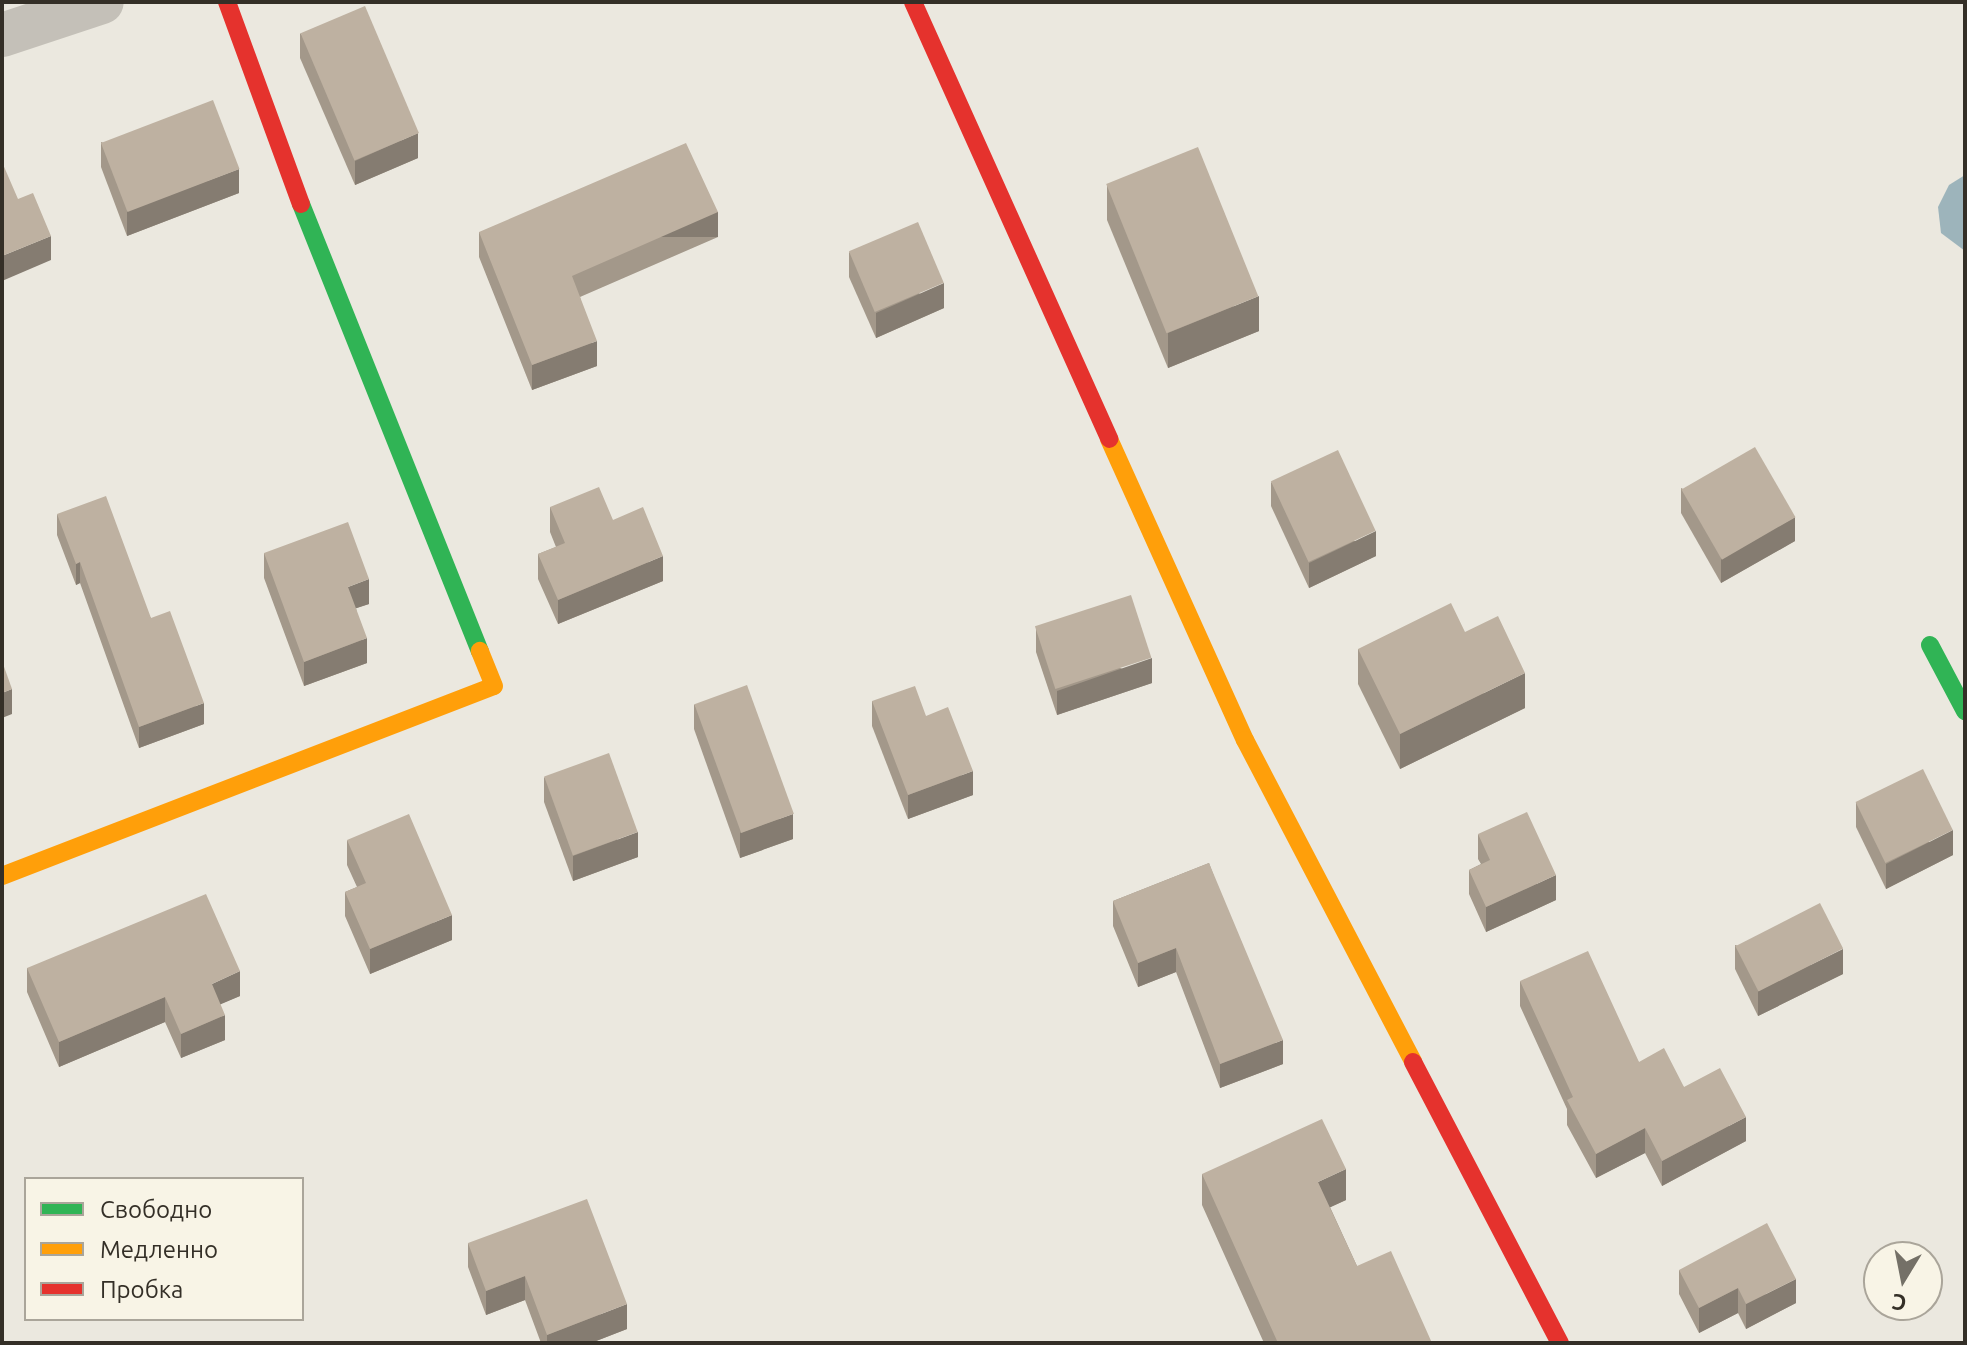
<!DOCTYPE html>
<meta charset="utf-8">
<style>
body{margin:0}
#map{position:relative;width:1967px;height:1345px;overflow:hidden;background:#ebe8df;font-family:Ubuntu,sans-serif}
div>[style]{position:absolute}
.water>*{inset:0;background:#9db4bb}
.street>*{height:44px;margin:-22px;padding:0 22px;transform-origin:22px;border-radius:22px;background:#c4c0b8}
.fast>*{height:18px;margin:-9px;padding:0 9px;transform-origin:9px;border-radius:9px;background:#30b455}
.slow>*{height:18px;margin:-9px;padding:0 9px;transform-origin:9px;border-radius:9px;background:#ff9f0a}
.jam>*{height:18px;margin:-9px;padding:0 9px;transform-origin:9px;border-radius:9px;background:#e5322d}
.wall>*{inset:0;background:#a3988a}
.shaded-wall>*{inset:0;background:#857c71;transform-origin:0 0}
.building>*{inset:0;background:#beb1a1;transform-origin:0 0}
span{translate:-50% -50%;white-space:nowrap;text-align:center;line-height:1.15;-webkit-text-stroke:7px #f8f4e6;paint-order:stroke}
.frame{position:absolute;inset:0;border:4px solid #342f27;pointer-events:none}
.legend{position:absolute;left:24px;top:1177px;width:280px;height:144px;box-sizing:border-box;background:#f8f4e6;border:2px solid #aaa59a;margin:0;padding:10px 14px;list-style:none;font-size:24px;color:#342f27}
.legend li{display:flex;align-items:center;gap:16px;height:40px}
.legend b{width:40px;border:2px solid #aaa59a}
.north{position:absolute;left:1863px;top:1241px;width:80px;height:80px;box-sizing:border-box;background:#f8f4e6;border:2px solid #aaa59a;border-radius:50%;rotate:190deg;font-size:22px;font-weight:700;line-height:32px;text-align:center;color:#342f27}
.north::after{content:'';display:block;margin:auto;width:28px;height:36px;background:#747067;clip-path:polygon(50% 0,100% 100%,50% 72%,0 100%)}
</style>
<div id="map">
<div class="water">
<div style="clip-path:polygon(1965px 175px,1965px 251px,1941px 233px,1938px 207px,1949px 185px)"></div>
</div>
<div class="street">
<div style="left:2px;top:35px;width:105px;rotate:-18.3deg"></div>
</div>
<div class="fast">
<div style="left:301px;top:204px;width:482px;rotate:68.2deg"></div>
<div style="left:1930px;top:645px;width:75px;rotate:62.1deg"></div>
</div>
<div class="slow">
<div style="left:1109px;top:439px;width:330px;rotate:65.7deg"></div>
<div style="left:1245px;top:740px;width:363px;rotate:62.4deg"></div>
<div style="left:2px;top:876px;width:527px;rotate:-21.12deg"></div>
<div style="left:494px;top:686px;width:38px;rotate:-112deg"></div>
</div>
<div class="jam">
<div style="left:227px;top:2px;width:215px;rotate:69.9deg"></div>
<div style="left:913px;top:2px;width:479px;rotate:65.8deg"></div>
<div style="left:1413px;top:1062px;width:317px;rotate:62.4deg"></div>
</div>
<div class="wall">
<div style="clip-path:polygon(300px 33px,418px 158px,355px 185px,300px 58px)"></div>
<div style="clip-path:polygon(101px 142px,239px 193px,127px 236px,101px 167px)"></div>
<div style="clip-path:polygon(1107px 185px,1259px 331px,1168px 368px,1107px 220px)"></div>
<div style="clip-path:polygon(479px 232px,718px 237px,580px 297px,597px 366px,532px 390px,479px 257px)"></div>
<div style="clip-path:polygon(849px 252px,944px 308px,876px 338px,849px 277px)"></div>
<div style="clip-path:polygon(1271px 482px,1376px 556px,1309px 588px,1271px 506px)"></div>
<div style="clip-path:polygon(1681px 488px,1795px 541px,1721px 583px,1681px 513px)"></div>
<div style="clip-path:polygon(550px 507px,613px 520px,663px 581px,558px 624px,538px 579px,538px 554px,556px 547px,550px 532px)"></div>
<div style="clip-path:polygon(57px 514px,151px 618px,204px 724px,139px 748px,80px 583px,76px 585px,57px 535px)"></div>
<div style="clip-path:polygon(264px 553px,369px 604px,356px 608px,367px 663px,304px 686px,264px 578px)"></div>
<div style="clip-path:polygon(1036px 628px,1152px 683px,1057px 715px,1036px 652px)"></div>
<div style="clip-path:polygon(1358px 649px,1525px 708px,1400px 769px,1358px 684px)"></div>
<div style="clip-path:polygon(872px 701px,926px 716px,973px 795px,908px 819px,872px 726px)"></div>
<div style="clip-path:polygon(694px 704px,793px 839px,740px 858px,694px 729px)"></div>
<div style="clip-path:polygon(544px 777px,638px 857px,573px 881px,544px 802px)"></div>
<div style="clip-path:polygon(1856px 802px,1953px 855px,1886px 889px,1856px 827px)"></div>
<div style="clip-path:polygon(1478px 834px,1556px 900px,1486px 932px,1469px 894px,1469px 870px,1481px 864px,1478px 859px)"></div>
<div style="clip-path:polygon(347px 840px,452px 940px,370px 974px,345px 916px,345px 892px,357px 887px,347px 865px)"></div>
<div style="clip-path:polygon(1209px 863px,1283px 1064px,1220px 1088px,1176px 972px,1138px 987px,1113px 926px,1113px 901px)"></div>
<div style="clip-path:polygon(1735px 945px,1843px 974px,1758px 1016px,1735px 969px)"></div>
<div style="clip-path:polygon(27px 968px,240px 996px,220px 1004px,225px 1040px,181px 1058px,165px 1022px,59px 1067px,27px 992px)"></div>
<div style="clip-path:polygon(1520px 981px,1639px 1062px,1684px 1087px,1746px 1141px,1662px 1186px,1645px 1153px,1596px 1178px,1567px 1125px,1567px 1109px,1520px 1006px)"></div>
<div style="clip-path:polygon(1202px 1174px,1346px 1200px,1330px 1207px,1357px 1266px,1432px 1343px,1264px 1343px,1202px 1205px)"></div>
<div style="clip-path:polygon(468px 1243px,627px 1329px,591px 1343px,541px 1343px,525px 1300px,486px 1315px,468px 1267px)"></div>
<div style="clip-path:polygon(1679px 1270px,1796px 1303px,1746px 1329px,1738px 1313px,1699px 1333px,1679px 1294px)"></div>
</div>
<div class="shaded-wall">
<div style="clip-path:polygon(418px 133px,418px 158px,355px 185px,355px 161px)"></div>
<div style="clip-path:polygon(239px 169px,239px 193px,127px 236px,127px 211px)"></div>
<div style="left:718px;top:212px;width:25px;height:159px;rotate:90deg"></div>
<div style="clip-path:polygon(51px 236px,51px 260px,2px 281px,2px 256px)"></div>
<div style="clip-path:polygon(944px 283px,944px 308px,876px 338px,876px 313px)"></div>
<div style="clip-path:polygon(1259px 296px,1259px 331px,1168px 368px,1168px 333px)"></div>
<div style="clip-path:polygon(597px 341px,597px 366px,532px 390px,532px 365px)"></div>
<div style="clip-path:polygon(1795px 517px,1795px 541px,1721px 583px,1721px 558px)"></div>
<div style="clip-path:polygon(1376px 531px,1376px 556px,1309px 588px,1309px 563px)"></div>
<div style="clip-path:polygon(663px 556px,663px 581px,558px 624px,558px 600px)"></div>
<div style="clip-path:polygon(80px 562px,80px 583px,76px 585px,76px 564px)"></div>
<div style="clip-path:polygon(369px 579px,369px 604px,348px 611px,348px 587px)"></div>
<div style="clip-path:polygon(367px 638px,367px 663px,304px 686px,304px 662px)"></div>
<div style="clip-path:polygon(1152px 658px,1152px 683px,1057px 715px,1057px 691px)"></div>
<div style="clip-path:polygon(1525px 673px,1525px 708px,1400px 769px,1400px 734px)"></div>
<div style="clip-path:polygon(12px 689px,12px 714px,2px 718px,2px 693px)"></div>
<div style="clip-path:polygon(204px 703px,204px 724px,139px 748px,139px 727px)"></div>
<div style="clip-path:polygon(973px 771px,973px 795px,908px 819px,908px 795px)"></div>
<div style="clip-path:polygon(793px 814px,793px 839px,740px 858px,740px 833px)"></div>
<div style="clip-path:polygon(1953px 830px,1953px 855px,1886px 889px,1886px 864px)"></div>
<div style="clip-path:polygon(638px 832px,638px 857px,573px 881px,573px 856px)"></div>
<div style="clip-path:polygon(1556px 875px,1556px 900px,1486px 932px,1486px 907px)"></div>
<div style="clip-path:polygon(452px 915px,452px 940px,370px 974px,370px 949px)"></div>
<div style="clip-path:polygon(1176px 948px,1176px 972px,1138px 987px,1138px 963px)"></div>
<div style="clip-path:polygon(1843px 949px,1843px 974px,1758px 1016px,1758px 991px)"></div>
<div style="clip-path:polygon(240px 971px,240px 996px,212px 1008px,212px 984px)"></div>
<div style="clip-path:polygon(165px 997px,165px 1022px,59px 1067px,59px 1042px)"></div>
<div style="clip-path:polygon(225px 1015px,225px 1040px,181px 1058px,181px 1034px)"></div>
<div style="clip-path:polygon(1283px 1040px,1283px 1064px,1220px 1088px,1220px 1064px)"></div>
<div style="clip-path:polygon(1746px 1117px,1746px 1141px,1662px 1186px,1662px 1161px)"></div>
<div style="clip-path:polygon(1645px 1128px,1645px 1153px,1596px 1178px,1596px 1154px)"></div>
<div style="clip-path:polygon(1346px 1169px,1346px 1200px,1318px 1213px,1318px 1182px)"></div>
<div style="clip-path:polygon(525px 1276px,525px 1300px,486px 1315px,486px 1291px)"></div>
<div style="clip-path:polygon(1796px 1279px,1796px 1303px,1746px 1329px,1746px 1304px)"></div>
<div style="clip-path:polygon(1738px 1288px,1738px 1313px,1699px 1333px,1699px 1308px)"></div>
<div style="clip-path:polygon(627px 1304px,627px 1329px,591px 1343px,547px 1343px,547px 1335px)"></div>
</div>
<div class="building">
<div style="left:365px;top:6px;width:138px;height:70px;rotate:67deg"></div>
<div style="left:213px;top:100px;width:74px;height:120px;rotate:69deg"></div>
<div style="clip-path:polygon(686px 143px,718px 212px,572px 276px,597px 341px,532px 365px,479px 232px)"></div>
<div style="left:1198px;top:147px;width:161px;height:99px;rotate:68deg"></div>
<div style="clip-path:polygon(2px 162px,18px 199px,33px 193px,51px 236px,2px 256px)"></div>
<div style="left:918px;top:222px;width:66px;height:75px;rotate:67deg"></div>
<div style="left:1755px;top:447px;width:81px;height:85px;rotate:60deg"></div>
<div style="left:1338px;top:450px;width:89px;height:74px;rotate:65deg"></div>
<div style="clip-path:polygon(599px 487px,613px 520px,643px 507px,663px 556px,558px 600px,538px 554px,565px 543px,550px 507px)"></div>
<div style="clip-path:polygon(106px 496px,151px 618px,170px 611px,204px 703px,139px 727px,80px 562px,76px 564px,57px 514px)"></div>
<div style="clip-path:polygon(348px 522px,369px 579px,348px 587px,367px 638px,304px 662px,264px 553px)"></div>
<div style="left:1131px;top:595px;width:66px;height:101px;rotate:72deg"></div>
<div style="clip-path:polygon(1451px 603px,1465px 632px,1498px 616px,1525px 673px,1400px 734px,1358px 649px)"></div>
<div style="clip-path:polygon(2px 661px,12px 689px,2px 693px)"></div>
<div style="left:747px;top:685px;width:137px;height:56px;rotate:70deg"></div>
<div style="clip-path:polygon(915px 686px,926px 716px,948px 707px,973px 771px,908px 795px,872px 701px)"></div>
<div style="left:609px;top:753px;width:84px;height:69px;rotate:70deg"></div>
<div style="left:1923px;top:769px;width:68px;height:75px;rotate:64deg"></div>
<div style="clip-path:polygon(1527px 812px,1556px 875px,1486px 907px,1469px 870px,1490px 860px,1478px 834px)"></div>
<div style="clip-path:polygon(409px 814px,452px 915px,370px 949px,345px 892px,366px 883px,347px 840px)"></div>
<div style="clip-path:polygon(1209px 863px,1283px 1040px,1220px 1064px,1176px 948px,1138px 963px,1113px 901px)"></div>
<div style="clip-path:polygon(206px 894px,240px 971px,212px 984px,225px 1015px,181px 1034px,165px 997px,59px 1042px,27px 968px)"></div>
<div style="left:1820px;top:903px;width:51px;height:95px;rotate:63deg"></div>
<div style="clip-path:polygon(1588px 951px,1639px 1062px,1664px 1048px,1684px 1087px,1720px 1068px,1746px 1117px,1662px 1161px,1645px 1128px,1596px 1154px,1567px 1100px,1573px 1097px,1520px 981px)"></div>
<div style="clip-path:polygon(1322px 1119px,1346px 1169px,1318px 1182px,1357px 1266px,1391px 1251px,1432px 1343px,1278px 1343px,1202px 1174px)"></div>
<div style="clip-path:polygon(587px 1199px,627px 1304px,547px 1335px,525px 1276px,486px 1291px,468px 1243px)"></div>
<div style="clip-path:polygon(1767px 1223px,1796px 1279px,1746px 1304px,1738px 1288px,1699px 1308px,1679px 1270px)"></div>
</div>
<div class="frame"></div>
<ul class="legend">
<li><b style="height:10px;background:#30b455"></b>Свободно</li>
<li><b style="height:10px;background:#ff9f0a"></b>Медленно</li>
<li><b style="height:10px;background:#e5322d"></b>Пробка</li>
</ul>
<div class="north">С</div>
</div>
